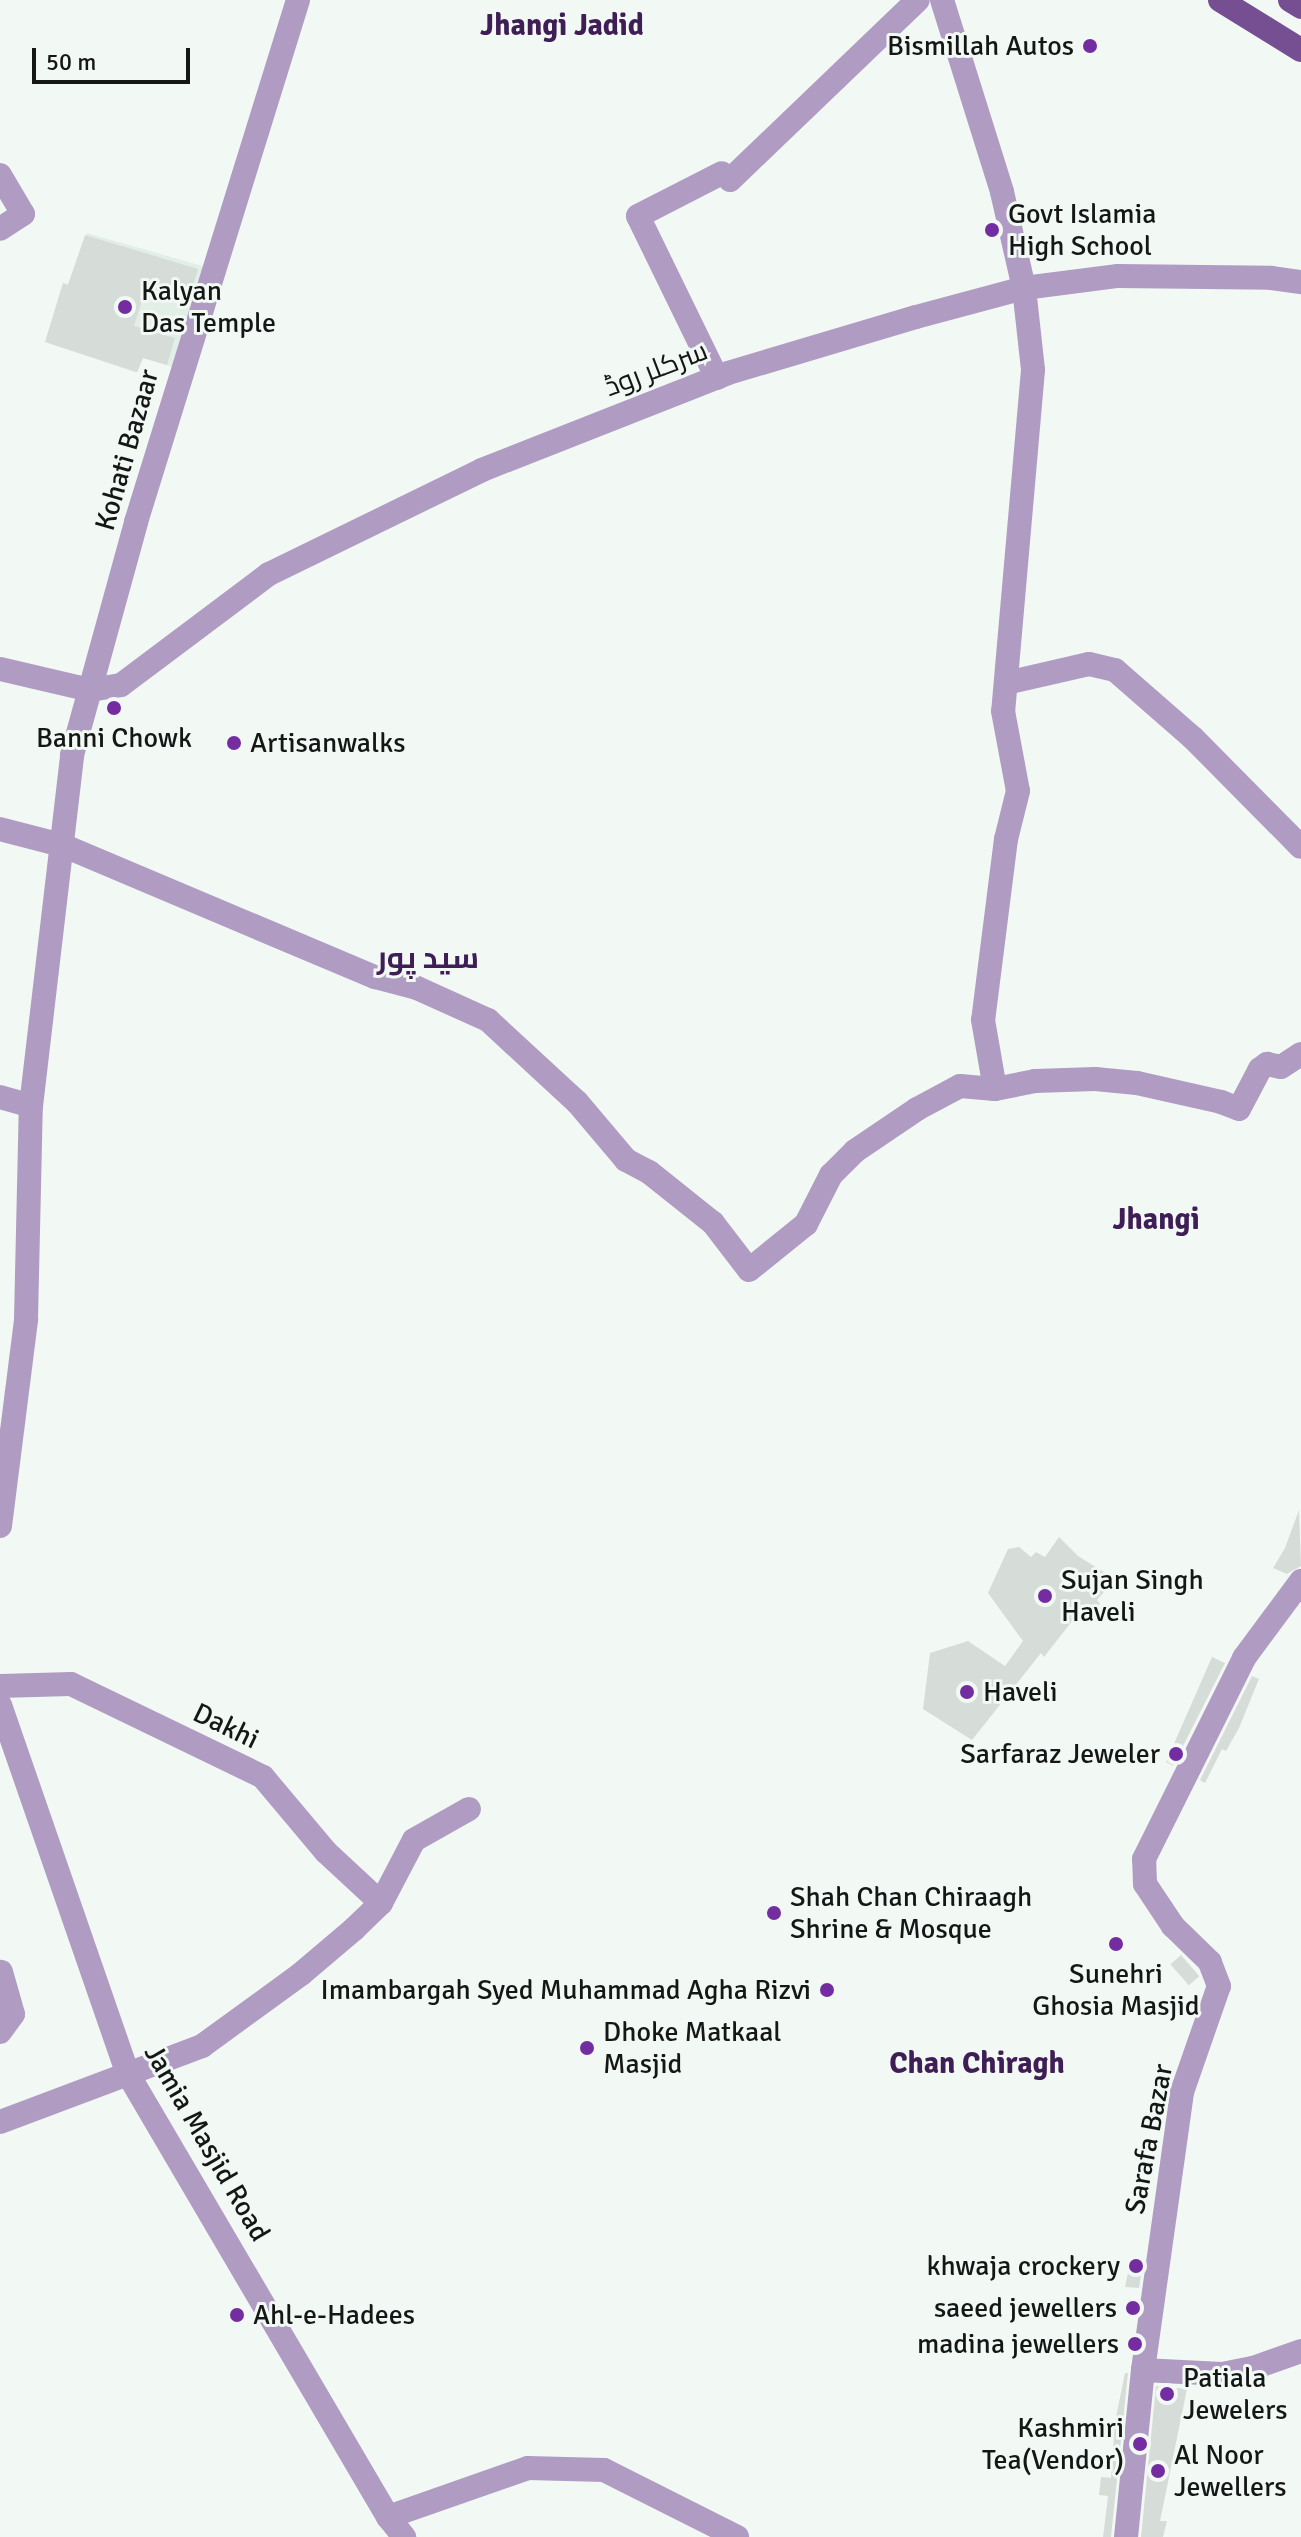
<!DOCTYPE html>
<meta charset="utf-8">
<style>
body{margin:0}
#map{position:relative;width:1301px;height:2537px;overflow:hidden;background:#f2f9f5;font-family:Signika,Cairo,sans-serif}
div>[style]{position:absolute}
.built>*{inset:0;background:#e1efe7}
.building>*{inset:0;background:#d6ddd9;transform-origin:0 0}
.minor>*{height:24px;margin:-12px;padding:0 12px;transform-origin:12px;border-radius:12px;background:#b09cc2}
.major>*{height:24px;margin:-12px;padding:0 12px;transform-origin:12px;border-radius:12px;background:#754f92}
.dots>*{width:22px;height:22px;translate:-50% -50%;box-sizing:border-box;border:4px solid #f2f9f5;border-radius:50%}
span{translate:-50% -50%;white-space:nowrap;text-align:center;line-height:1.15;-webkit-text-stroke:6px #f2f9f5;paint-order:stroke}
.poi-label{font-size:28px;color:#151716}
.right{translate:-100% -50%;text-align:right}
.left{translate:0 -50%;text-align:left}
.street-label{font-size:28px;color:#151716}
.neighbourhood-label{font-size:30px;color:#3f1e56;font-weight:700}
.scale{position:absolute;left:32px;top:48px;width:158px;height:36px;box-sizing:border-box;border:4px solid #151716;border-top:0;padding-left:10px;font-size:24px;line-height:28px;white-space:nowrap;color:#151716;-webkit-text-stroke:6px #f2f9f5;paint-order:stroke}
</style>
<div id="map">
<div class="built">
<div style="clip-path:polygon(87px 233px,213px 269px,182px 370px,143px 358px,137px 373px,45px 342px,63px 283px,68px 284px)"></div>
</div>
<div class="building">
<div style="clip-path:polygon(85px 235px,198px 269px,189px 299px,146px 288px,134px 326px,175px 338px,167px 365px,143px 358px,137px 372px,45px 342px,63px 283px,68px 285px)"></div>
<div style="clip-path:polygon(1299px 1510px,1301px 1566px,1287px 1574px,1273px 1568px,1285px 1548px)"></div>
<div style="clip-path:polygon(1059px 1537px,1078px 1556px,1115px 1579px,1097px 1600px,1100px 1604px,1091px 1618px,1080px 1611px,1044px 1657px,1041px 1653px,972px 1740px,923px 1709px,930px 1653px,968px 1641px,1005px 1666px,1023px 1641px,988px 1593px,1008px 1549px,1019px 1547px,1031px 1557px,1036px 1552px,1045px 1557px)"></div>
<div style="clip-path:polygon(1212px 1657px,1225px 1663px,1173px 1766px,1166px 1762px)"></div>
<div style="clip-path:polygon(1252px 1676px,1259px 1679px,1239px 1728px,1226px 1751px,1222px 1749px,1205px 1783px,1200px 1780px)"></div>
<div style="left:1181px;top:1955px;width:28px;height:14px;rotate:49deg"></div>
<div style="clip-path:polygon(1129px 2268px,1142px 2269px,1139px 2288px,1125px 2287px)"></div>
<div style="clip-path:polygon(1125px 2373px,1128px 2373px,1111px 2537px,1103px 2537px,1108px 2496px,1099px 2495px,1101px 2477px,1111px 2478px,1115px 2422px)"></div>
<div style="clip-path:polygon(1156px 2386px,1187px 2389px,1160px 2521px,1167px 2521px,1163px 2537px,1141px 2537px)"></div>
</div>
<div class="minor">
<div style="left:942px;top:0;width:201px;rotate:72.6deg"></div>
<div style="left:1002px;top:192px;width:98px;rotate:77.1deg"></div>
<div style="left:1024px;top:288px;width:82px;rotate:83.7deg"></div>
<div style="left:1033px;top:370px;width:342px;rotate:95deg"></div>
<div style="left:1003px;top:711px;width:81px;rotate:79.4deg"></div>
<div style="left:1018px;top:791px;width:49px;rotate:104deg"></div>
<div style="left:1006px;top:839px;width:182px;rotate:97.2deg"></div>
<div style="left:983px;top:1020px;width:70px;rotate:80.1deg"></div>
<div style="left:0;top:175px;width:45px;rotate:59.5deg"></div>
<div style="left:23px;top:214px;width:27px;rotate:147deg"></div>
<div style="left:730px;top:180px;width:260px;rotate:-43.8deg"></div>
<div style="left:717px;top:378px;width:180px;rotate:-116deg"></div>
<div style="left:638px;top:216px;width:94px;rotate:-27.1deg"></div>
<div style="left:0;top:669px;width:92px;rotate:13.1deg"></div>
<div style="left:90px;top:690px;width:31px;rotate:-9deg"></div>
<div style="left:121px;top:685px;width:185px;rotate:-36.9deg"></div>
<div style="left:269px;top:574px;width:237px;rotate:-26deg"></div>
<div style="left:482px;top:470px;width:264px;rotate:-21.5deg"></div>
<div style="left:728px;top:373px;width:196px;rotate:-16.6deg"></div>
<div style="left:916px;top:317px;width:112px;rotate:-15deg"></div>
<div style="left:1024px;top:288px;width:95px;rotate:-7.3deg"></div>
<div style="left:1118px;top:276px;width:153px;rotate:0.7deg"></div>
<div style="left:1271px;top:278px;width:30px;rotate:8deg"></div>
<div style="left:1006px;top:683px;width:85px;rotate:-12.9deg"></div>
<div style="left:1089px;top:664px;width:27px;rotate:13deg"></div>
<div style="left:1115px;top:670px;width:103px;rotate:41.1deg"></div>
<div style="left:1193px;top:738px;width:153px;rotate:45.3deg"></div>
<div style="left:0;top:829px;width:64px;rotate:14.5deg"></div>
<div style="left:62px;top:845px;width:340px;rotate:22.9deg"></div>
<div style="left:375px;top:977px;width:43px;rotate:14.7deg"></div>
<div style="left:417px;top:988px;width:78px;rotate:24.3deg"></div>
<div style="left:488px;top:1020px;width:121px;rotate:42.7deg"></div>
<div style="left:577px;top:1102px;width:76px;rotate:49.8deg"></div>
<div style="left:626px;top:1160px;width:26px;rotate:28deg"></div>
<div style="left:649px;top:1172px;width:82px;rotate:38.6deg"></div>
<div style="left:713px;top:1223px;width:59px;rotate:52.5deg"></div>
<div style="left:749px;top:1270px;width:73px;rotate:-38.9deg"></div>
<div style="left:806px;top:1224px;width:55px;rotate:-63deg"></div>
<div style="left:831px;top:1175px;width:34px;rotate:-45deg"></div>
<div style="left:855px;top:1151px;width:75px;rotate:-34.1deg"></div>
<div style="left:917px;top:1109px;width:49px;rotate:-28.1deg"></div>
<div style="left:960px;top:1086px;width:35px;rotate:5deg"></div>
<div style="left:995px;top:1089px;width:41px;rotate:-11.3deg"></div>
<div style="left:1035px;top:1081px;width:60px;rotate:-1.9deg"></div>
<div style="left:1095px;top:1079px;width:42px;rotate:5.4deg"></div>
<div style="left:1137px;top:1083px;width:86px;rotate:12.7deg"></div>
<div style="left:1221px;top:1102px;width:19px;rotate:21deg"></div>
<div style="left:1239px;top:1109px;width:45px;rotate:-62.3deg"></div>
<div style="left:1260px;top:1069px;width:9px;rotate:-36deg"></div>
<div style="left:1267px;top:1064px;width:14px;rotate:12deg"></div>
<div style="left:1281px;top:1067px;width:24px;rotate:-33deg"></div>
<div style="left:0;top:1097px;width:32px;rotate:16deg"></div>
<div style="left:0;top:1526px;width:209px;rotate:-82.8deg"></div>
<div style="left:26px;top:1319px;width:213px;rotate:-88.7deg"></div>
<div style="left:31px;top:1106px;width:353px;rotate:-83.3deg"></div>
<div style="left:72px;top:755px;width:242px;rotate:-74.6deg"></div>
<div style="left:136px;top:522px;width:547px;rotate:-72.76deg"></div>
<div style="left:0;top:1686px;width:71px;rotate:-1.6deg"></div>
<div style="left:71px;top:1684px;width:213px;rotate:25.8deg"></div>
<div style="left:263px;top:1777px;width:98px;rotate:50deg"></div>
<div style="left:326px;top:1852px;width:75px;rotate:42.8deg"></div>
<div style="left:0;top:1705px;width:391px;rotate:70.9deg"></div>
<div style="left:128px;top:2074px;width:514px;rotate:59.59deg"></div>
<div style="left:388px;top:2517px;width:26px;rotate:51deg"></div>
<div style="left:0;top:2032px;width:22px;rotate:-54deg"></div>
<div style="left:13px;top:2014px;width:44px;rotate:-105.9deg"></div>
<div style="left:0;top:2122px;width:216px;rotate:-20.6deg"></div>
<div style="left:202px;top:2046px;width:122px;rotate:-36deg"></div>
<div style="left:301px;top:1974px;width:70px;rotate:-40.3deg"></div>
<div style="left:354px;top:1929px;width:37px;rotate:-44deg"></div>
<div style="left:381px;top:1903px;width:71px;rotate:-62.4deg"></div>
<div style="left:414px;top:1840px;width:63px;rotate:-29.4deg"></div>
<div style="left:1143px;top:2370px;width:79px;rotate:2.9deg"></div>
<div style="left:1222px;top:2374px;width:32px;rotate:-11deg"></div>
<div style="left:1253px;top:2368px;width:51px;rotate:-19.5deg"></div>
<div style="left:388px;top:2517px;width:148px;rotate:-19.3deg"></div>
<div style="left:528px;top:2468px;width:76px;rotate:1.5deg"></div>
<div style="left:604px;top:2470px;width:149px;rotate:26.7deg"></div>
<div style="left:1126px;top:2537px;width:168px;rotate:-84.2deg"></div>
<div style="left:1143px;top:2370px;width:281px;rotate:-82deg"></div>
<div style="left:1182px;top:2092px;width:112px;rotate:-70.8deg"></div>
<div style="left:1219px;top:1986px;width:26px;rotate:-111deg"></div>
<div style="left:1210px;top:1962px;width:52px;rotate:-135.8deg"></div>
<div style="left:1173px;top:1926px;width:50px;rotate:-123.7deg"></div>
<div style="left:1145px;top:1884px;width:25px;rotate:-92deg"></div>
<div style="left:1144px;top:1859px;width:225px;rotate:-63.5deg"></div>
<div style="left:1244px;top:1658px;width:96px;rotate:-53.5deg"></div>
</div>
<div class="major">
<div style="left:1220px;top:0;width:95px;rotate:31.7deg"></div>
<div style="left:1290px;top:0;width:13px;rotate:32deg"></div>
</div>
<div class="dots">
<div style="left:1090px;top:46px;background:#742da1"></div>
<div style="left:992px;top:230px;background:#742da1"></div>
<div style="left:125px;top:307px;background:#742da1"></div>
<div style="left:114px;top:708px;background:#742da1"></div>
<div style="left:234px;top:743px;background:#742da1"></div>
<div style="left:1045px;top:1596px;background:#742da1"></div>
<div style="left:967px;top:1692px;background:#742da1"></div>
<div style="left:1176px;top:1754px;background:#742da1"></div>
<div style="left:774px;top:1913px;background:#742da1"></div>
<div style="left:1116px;top:1944px;background:#742da1"></div>
<div style="left:827px;top:1990px;background:#742da1"></div>
<div style="left:587px;top:2048px;background:#742da1"></div>
<div style="left:1136px;top:2266px;background:#742da1"></div>
<div style="left:1133px;top:2308px;background:#742da1"></div>
<div style="left:237px;top:2315px;background:#742da1"></div>
<div style="left:1135px;top:2344px;background:#742da1"></div>
<div style="left:1167px;top:2394px;background:#742da1"></div>
<div style="left:1140px;top:2444px;background:#742da1"></div>
<div style="left:1158px;top:2471px;background:#742da1"></div>
</div>
<div class="poi-label">
<span class="right" style="left:1074px;top:46px">Bismillah Autos</span>
<span class="left" style="left:1008px;top:230px">Govt Islamia<br>High School</span>
<span class="left" style="left:141px;top:307px">Kalyan<br>Das Temple</span>
<span style="left:114px;top:738px">Banni Chowk</span>
<span class="left" style="left:250px;top:743px">Artisanwalks</span>
<span class="left" style="left:1061px;top:1596px">Sujan Singh<br>Haveli</span>
<span class="left" style="left:983px;top:1692px">Haveli</span>
<span class="right" style="left:1160px;top:1754px">Sarfaraz Jeweler</span>
<span class="left" style="left:790px;top:1913px">Shah Chan Chiraagh<br>Shrine &amp; Mosque</span>
<span style="left:1116px;top:1990px">Sunehri<br>Ghosia Masjid</span>
<span class="right" style="left:811px;top:1990px">Imambargah Syed Muhammad Agha Rizvi</span>
<span class="left" style="left:603px;top:2048px">Dhoke Matkaal<br>Masjid</span>
<span class="right" style="left:1120px;top:2266px">khwaja crockery</span>
<span class="right" style="left:1117px;top:2308px">saeed jewellers</span>
<span class="left" style="left:253px;top:2315px">Ahl-e-Hadees</span>
<span class="right" style="left:1119px;top:2344px">madina jewellers</span>
<span class="left" style="left:1183px;top:2394px">Patiala<br>Jewelers</span>
<span class="right" style="left:1124px;top:2444px">Kashmiri<br>Tea(Vendor)</span>
<span class="left" style="left:1174px;top:2471px">Al Noor<br>Jewellers</span>
</div>
<div class="street-label">
<span style="left:656px;top:369px;rotate:-21deg">سرکلر روڈ</span>
<span style="left:127px;top:450px;rotate:-74deg">Kohati Bazaar</span>
<span style="left:226px;top:1726px;rotate:26deg">Dakhi</span>
<span style="left:1149px;top:2139px;rotate:-79deg">Sarafa Bazar</span>
<span style="left:207px;top:2143px;rotate:60deg">Jamia Masjid Road</span>
</div>
<div class="neighbourhood-label">
<span style="left:562px;top:26px">Jhangi Jadid</span>
<span style="left:428px;top:959px">سید پور</span>
<span style="left:1156px;top:1220px">Jhangi</span>
<span style="left:977px;top:2064px">Chan Chiragh</span>
</div>
<div class="scale">50 m</div>
</div>
